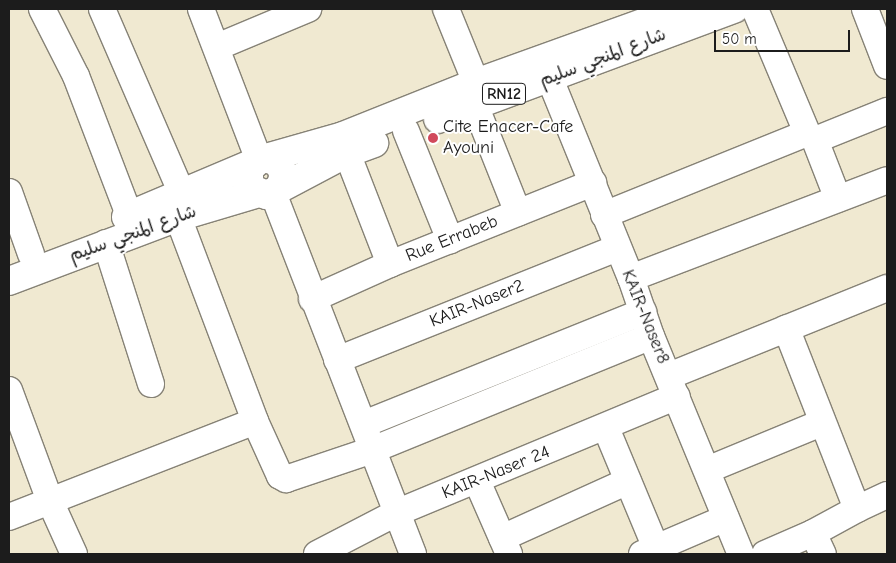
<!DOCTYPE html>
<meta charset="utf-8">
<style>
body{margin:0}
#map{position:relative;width:896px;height:563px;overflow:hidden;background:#f0e9d1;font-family:"Comic Neue","Playpen Sans Arabic",sans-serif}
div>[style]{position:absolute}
.roads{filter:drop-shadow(1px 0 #868276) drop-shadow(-1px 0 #868276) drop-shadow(0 1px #868276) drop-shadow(0 -1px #868276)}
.minor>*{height:26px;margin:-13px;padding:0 13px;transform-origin:13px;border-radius:13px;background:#fff}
.major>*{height:28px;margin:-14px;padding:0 14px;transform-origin:14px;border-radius:14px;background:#fff}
.dots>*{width:14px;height:14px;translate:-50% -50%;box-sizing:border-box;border:2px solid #fff;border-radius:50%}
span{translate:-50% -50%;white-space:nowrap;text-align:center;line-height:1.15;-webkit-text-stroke:4px #fff;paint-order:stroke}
.shield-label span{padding:1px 4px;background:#fff;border:1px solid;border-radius:4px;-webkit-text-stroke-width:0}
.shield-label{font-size:16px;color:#1c1c1c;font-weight:700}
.street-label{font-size:18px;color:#1c1c1c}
.poi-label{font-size:18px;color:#1c1c1c}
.left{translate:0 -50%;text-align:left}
.frame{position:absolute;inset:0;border:10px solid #1c1c1c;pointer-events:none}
.scale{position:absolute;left:714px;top:30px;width:136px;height:22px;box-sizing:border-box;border:2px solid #1c1c1c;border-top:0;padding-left:6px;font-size:15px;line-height:18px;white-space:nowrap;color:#1c1c1c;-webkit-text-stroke:4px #fff;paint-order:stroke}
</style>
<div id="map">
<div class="roads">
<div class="minor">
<div style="left:42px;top:9px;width:75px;rotate:63.1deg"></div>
<div style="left:76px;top:76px;width:149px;rotate:69.1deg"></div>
<div style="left:102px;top:9px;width:202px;rotate:66.6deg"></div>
<div style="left:201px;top:9px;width:162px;rotate:69deg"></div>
<div style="left:446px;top:9px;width:80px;rotate:67.9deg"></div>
<div style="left:755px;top:9px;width:134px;rotate:67.2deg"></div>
<div style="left:807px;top:133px;width:11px;rotate:41deg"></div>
<div style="left:815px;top:140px;width:63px;rotate:68.7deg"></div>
<div style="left:865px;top:9px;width:61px;rotate:68.9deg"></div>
<div style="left:217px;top:47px;width:99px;rotate:-22.7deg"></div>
<div style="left:550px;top:79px;width:215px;rotate:67.9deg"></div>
<div style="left:631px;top:278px;width:61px;rotate:71deg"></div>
<div style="left:651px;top:336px;width:236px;rotate:67.6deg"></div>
<div style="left:475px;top:105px;width:116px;rotate:68.3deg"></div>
<div style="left:406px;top:131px;width:118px;rotate:68deg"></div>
<div style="left:815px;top:140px;width:78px;rotate:-21.9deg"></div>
<div style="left:347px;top:153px;width:119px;rotate:68.8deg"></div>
<div style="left:9px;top:192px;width:66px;rotate:70.5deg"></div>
<div style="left:273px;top:193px;width:387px;rotate:68.8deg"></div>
<div style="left:604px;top:215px;width:219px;rotate:-22deg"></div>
<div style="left:178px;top:217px;width:218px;rotate:69.3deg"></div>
<div style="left:255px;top:421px;width:60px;rotate:65.6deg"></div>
<div style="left:280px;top:476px;width:7px;rotate:27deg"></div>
<div style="left:286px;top:479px;width:91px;rotate:-18.6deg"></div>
<div style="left:372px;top:450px;width:301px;rotate:-22.2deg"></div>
<div style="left:106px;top:243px;width:148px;rotate:72.3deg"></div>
<div style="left:631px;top:278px;width:274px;rotate:-20.9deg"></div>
<div style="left:312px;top:299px;width:85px;rotate:-24.2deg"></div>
<div style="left:390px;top:264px;width:219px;rotate:-21.8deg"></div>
<div style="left:337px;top:360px;width:302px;rotate:-21.8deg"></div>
<div style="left:669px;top:376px;width:235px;rotate:-22deg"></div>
<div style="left:9px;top:390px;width:118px;rotate:69.7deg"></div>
<div style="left:50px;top:501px;width:58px;rotate:65.6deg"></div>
<div style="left:364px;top:424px;width:301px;rotate:-21.9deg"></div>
<div style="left:606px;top:428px;width:130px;rotate:67.4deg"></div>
<div style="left:707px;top:470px;width:123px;rotate:-22.4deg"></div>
<div style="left:477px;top:481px;width:80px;rotate:66.3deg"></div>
<div style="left:857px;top:509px;width:33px;rotate:-25deg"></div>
<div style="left:9px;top:517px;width:264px;rotate:-21.3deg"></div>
<div style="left:813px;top:533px;width:23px;rotate:65deg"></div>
<div style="left:502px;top:538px;width:138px;rotate:-24.3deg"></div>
<div style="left:317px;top:554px;width:89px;rotate:-27.4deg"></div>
<div style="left:396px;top:513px;width:304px;rotate:-22.6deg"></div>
<div style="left:642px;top:554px;width:91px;rotate:-23.2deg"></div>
<div style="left:765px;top:554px;width:52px;rotate:-23.6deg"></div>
<div style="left:813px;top:533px;width:50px;rotate:-28.6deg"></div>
<div style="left:857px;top:509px;width:194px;rotate:-111.4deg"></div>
</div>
<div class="major">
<div style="left:438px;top:119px;width:316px;rotate:-20.4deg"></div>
<div style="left:266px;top:158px;width:14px;rotate:21deg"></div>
<div style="left:279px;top:163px;width:14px;rotate:69deg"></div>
<div style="left:284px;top:176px;width:14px;rotate:111deg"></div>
<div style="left:279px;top:189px;width:14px;rotate:155deg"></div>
<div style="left:266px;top:195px;width:14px;rotate:-155deg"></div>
<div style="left:253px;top:189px;width:7px;rotate:-124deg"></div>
<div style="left:249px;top:183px;width:14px;rotate:-90deg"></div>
<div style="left:249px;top:169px;width:13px;rotate:-42deg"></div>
<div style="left:259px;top:160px;width:87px;rotate:-15.9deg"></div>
<div style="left:343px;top:136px;width:143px;rotate:-21.7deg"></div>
<div style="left:476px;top:83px;width:218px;rotate:-19.8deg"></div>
<div style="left:279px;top:189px;width:77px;rotate:-27.9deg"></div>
<div style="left:347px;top:153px;width:29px;rotate:-20deg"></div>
<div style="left:126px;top:217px;width:138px;rotate:-23deg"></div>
<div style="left:9px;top:281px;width:181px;rotate:-20.7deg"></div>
<div style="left:178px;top:217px;width:84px;rotate:-16.5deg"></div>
</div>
</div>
<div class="dots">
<div style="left:433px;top:138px;background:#d1495b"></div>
</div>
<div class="shield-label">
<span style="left:504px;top:94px">RN12</span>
</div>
<div class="street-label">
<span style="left:603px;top:58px;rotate:-21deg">شارع المنجي سليم</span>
<span style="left:133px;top:234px;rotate:-20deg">شارع المنجي سليم</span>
<span style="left:452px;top:239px;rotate:-22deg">Rue Errabeb</span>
<span style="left:477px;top:304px;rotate:-22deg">KAIR-Naser2</span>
<span style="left:645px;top:317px;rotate:68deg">KAIR-Naser8</span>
<span style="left:496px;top:473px;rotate:-22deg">KAIR-Naser 24</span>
</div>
<div class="poi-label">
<span class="left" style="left:443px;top:138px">Cite Enacer-Cafe<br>Ayouni</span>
</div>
<div class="frame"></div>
<div class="scale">50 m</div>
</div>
